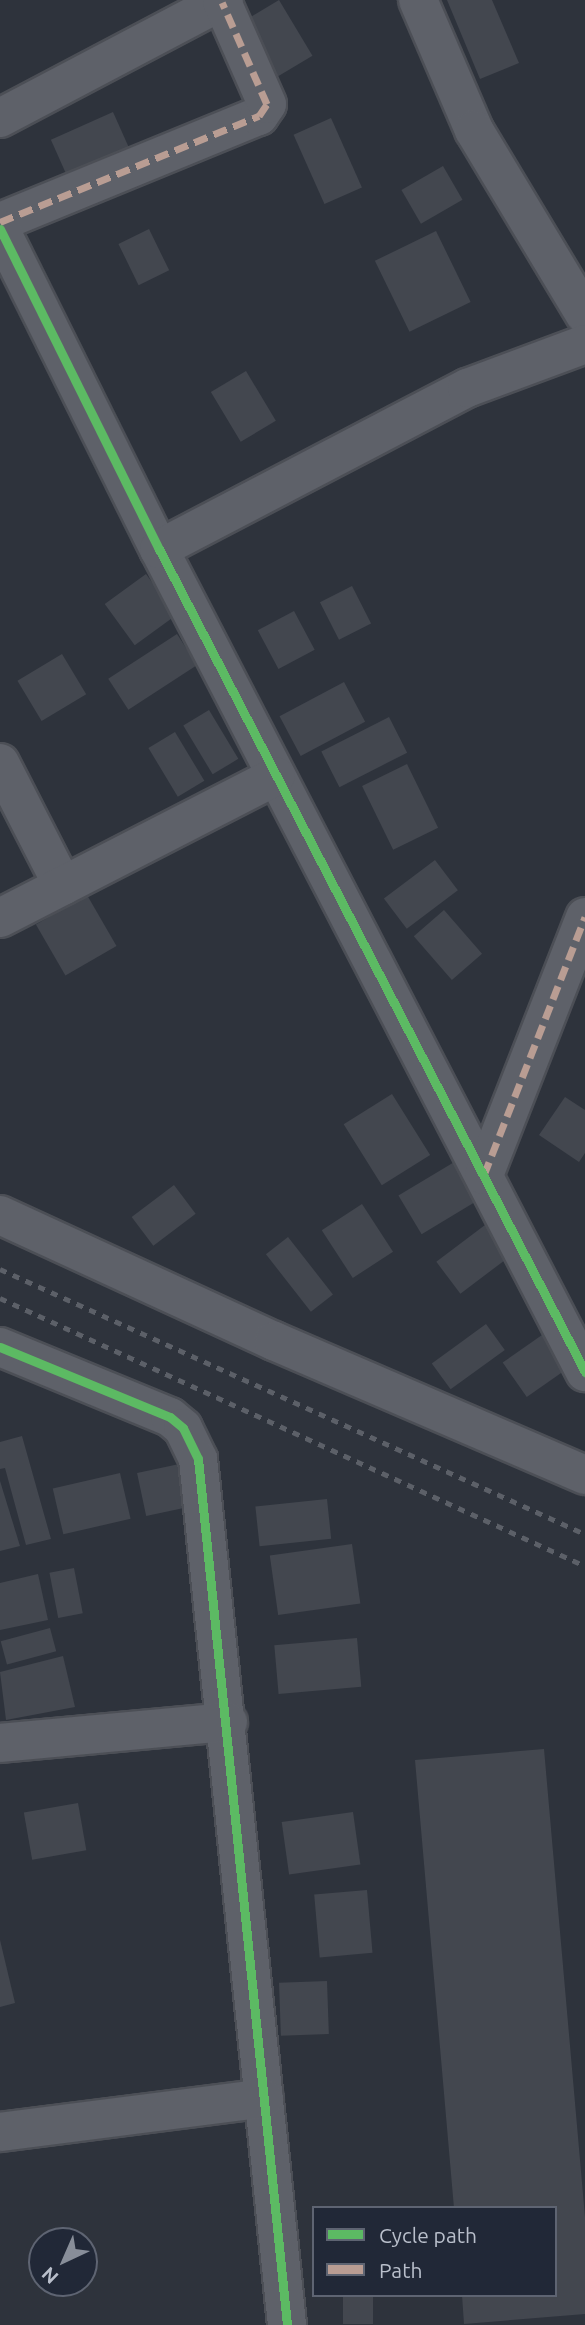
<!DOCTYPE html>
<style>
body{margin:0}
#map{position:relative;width:585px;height:2325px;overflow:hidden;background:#2e333c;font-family:Ubuntu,sans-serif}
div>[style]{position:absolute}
.building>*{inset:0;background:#43474f;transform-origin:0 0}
.roads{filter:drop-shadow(2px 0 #4c4f56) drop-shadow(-2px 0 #4c4f56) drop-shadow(0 2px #4c4f56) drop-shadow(0 -2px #4c4f56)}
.minor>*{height:38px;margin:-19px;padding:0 19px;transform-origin:19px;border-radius:19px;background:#5e6169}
.rail>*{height:5px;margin-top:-2.5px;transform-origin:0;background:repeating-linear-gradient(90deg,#5c6068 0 7px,transparent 0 14px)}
.quiet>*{height:7px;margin-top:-3.5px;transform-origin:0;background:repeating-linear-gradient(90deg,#b99d93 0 14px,transparent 0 21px)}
.cycleway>*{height:9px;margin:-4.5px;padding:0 4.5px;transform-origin:4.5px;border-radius:4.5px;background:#5cba63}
span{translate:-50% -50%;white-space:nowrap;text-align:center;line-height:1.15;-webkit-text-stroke:5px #212837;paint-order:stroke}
.legend{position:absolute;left:312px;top:2206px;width:245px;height:91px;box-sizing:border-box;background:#212837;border:2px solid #5e6472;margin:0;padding:9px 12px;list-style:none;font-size:21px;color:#b9bfcb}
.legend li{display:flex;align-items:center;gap:14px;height:35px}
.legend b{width:35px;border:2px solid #5e6472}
.north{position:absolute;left:28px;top:2227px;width:70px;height:70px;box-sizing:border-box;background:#212837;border:2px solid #5e6472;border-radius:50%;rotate:224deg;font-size:19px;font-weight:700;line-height:28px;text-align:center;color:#b9bfcb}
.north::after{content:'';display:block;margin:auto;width:24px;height:32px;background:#888e99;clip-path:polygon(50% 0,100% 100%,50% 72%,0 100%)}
</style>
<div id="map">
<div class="building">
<div style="left:279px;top:0;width:65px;height:43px;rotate:59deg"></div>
<div style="clip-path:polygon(447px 0,492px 0,519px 63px,480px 79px)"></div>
<div style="left:113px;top:112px;width:42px;height:68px;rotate:66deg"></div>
<div style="left:331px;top:118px;width:76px;height:41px;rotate:66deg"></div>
<div style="left:443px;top:166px;width:39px;height:48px;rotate:60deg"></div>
<div style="left:149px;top:229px;width:46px;height:34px;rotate:64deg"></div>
<div style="left:436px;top:231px;width:79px;height:68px;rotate:64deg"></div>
<div style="left:246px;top:371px;width:58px;height:41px;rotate:59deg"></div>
<div style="left:146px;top:574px;width:51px;height:51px;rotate:54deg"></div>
<div style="left:352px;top:586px;width:42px;height:36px;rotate:63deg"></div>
<div style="left:294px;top:611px;width:44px;height:41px;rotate:62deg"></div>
<div style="left:177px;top:634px;width:37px;height:82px;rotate:57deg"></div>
<div style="left:62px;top:654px;width:47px;height:52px;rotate:59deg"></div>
<div style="left:344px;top:682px;width:45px;height:73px;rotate:62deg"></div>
<div style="left:209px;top:710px;width:57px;height:30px;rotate:59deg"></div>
<div style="left:389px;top:717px;width:40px;height:76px;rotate:63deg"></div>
<div style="left:175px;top:732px;width:57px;height:31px;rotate:59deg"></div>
<div style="left:407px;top:764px;width:71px;height:50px;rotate:64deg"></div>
<div style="left:435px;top:860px;width:38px;height:64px;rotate:53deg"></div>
<div style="left:87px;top:895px;width:59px;height:59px;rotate:60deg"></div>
<div style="left:444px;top:910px;width:58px;height:40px;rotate:49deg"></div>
<div style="left:392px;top:1094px;width:72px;height:57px;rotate:58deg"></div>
<div style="clip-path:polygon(565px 1097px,585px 1110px,585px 1153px,579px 1162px,539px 1135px)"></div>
<div style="left:461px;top:1158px;width:45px;height:73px;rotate:59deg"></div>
<div style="left:174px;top:1185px;width:36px;height:53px;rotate:53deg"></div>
<div style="left:362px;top:1204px;width:57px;height:48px;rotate:57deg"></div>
<div style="left:485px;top:1225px;width:40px;height:61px;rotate:53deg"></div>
<div style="left:288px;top:1237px;width:73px;height:28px;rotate:52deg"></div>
<div style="left:486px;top:1324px;width:32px;height:67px;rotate:54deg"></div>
<div style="left:542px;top:1335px;width:42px;height:48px;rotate:55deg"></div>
<div style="clip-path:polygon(22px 1436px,51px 1539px,26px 1545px,5px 1468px,0 1469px,0 1442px)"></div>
<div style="left:184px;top:1463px;width:44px;height:48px;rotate:78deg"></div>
<div style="left:120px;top:1473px;width:47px;height:69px;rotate:77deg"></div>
<div style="clip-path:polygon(0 1481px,20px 1546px,0 1551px)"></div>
<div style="left:327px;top:1499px;width:40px;height:72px;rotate:84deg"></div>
<div style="left:352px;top:1544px;width:60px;height:83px;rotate:82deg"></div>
<div style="left:74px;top:1568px;width:46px;height:25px;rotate:79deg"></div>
<div style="clip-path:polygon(38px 1574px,48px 1620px,0 1630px,0 1583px)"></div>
<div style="left:50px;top:1628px;width:24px;height:51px;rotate:75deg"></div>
<div style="left:357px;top:1638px;width:49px;height:83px;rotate:85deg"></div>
<div style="clip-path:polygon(63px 1656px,75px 1707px,6px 1720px,0 1672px)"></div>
<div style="clip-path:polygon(544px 1749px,585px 2217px,585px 2314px,464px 2324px,462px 2295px,555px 2295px,555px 2208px,454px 2208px,415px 1760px)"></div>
<div style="left:78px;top:1803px;width:48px;height:55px;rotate:80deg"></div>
<div style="left:353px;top:1812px;width:53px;height:72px;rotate:82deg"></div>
<div style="left:367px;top:1890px;width:63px;height:53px;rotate:85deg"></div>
<div style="clip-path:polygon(0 1940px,15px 2003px,0 2007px)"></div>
<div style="left:327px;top:1981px;width:53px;height:48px;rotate:88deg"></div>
<div style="left:343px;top:2295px;width:30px;height:29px"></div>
</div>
<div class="roads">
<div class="minor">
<div style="left:418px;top:0;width:142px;rotate:66.7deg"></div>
<div style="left:474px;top:130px;width:216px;rotate:59deg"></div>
<div style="left:0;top:118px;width:253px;rotate:-27.8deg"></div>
<div style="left:0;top:222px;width:280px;rotate:-22.3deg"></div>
<div style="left:259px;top:116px;width:14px;rotate:-56deg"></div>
<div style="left:267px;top:104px;width:111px;rotate:-113.8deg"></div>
<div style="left:0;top:229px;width:357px;rotate:63.6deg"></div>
<div style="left:159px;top:549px;width:927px;rotate:62.63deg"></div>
<div style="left:159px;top:549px;width:348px;rotate:-27.6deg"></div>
<div style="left:467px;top:388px;width:126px;rotate:-20.4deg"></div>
<div style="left:0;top:763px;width:138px;rotate:62.9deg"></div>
<div style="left:0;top:918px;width:310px;rotate:-27.2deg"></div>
<div style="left:484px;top:1175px;width:277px;rotate:-68.6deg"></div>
<div style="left:0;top:1215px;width:302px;rotate:24.7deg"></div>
<div style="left:274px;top:1341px;width:339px;rotate:23.3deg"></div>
<div style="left:0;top:1347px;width:184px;rotate:22.4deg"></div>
<div style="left:170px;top:1417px;width:17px;rotate:40deg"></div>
<div style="left:183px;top:1428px;width:34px;rotate:64deg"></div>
<div style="left:198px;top:1459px;width:871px;rotate:84.13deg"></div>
<div style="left:0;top:1743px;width:229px;rotate:-5.3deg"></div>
<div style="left:0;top:2132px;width:266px;rotate:-7.3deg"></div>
</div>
</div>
<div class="rail">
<div style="left:0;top:1269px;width:642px;rotate:24.37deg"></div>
<div style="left:0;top:1298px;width:643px;rotate:24.61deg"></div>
</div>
<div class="quiet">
<div style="left:0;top:222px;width:280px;rotate:-22.3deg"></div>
<div style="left:259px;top:116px;width:14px;rotate:-56deg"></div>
<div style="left:267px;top:104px;width:111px;rotate:-113.8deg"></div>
<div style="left:484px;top:1175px;width:277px;rotate:-68.6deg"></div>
</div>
<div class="cycleway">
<div style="left:0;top:229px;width:357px;rotate:63.6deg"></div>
<div style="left:159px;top:549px;width:927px;rotate:62.63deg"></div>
<div style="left:0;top:1347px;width:184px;rotate:22.4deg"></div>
<div style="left:170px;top:1417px;width:17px;rotate:40deg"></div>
<div style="left:183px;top:1428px;width:34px;rotate:64deg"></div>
<div style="left:198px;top:1459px;width:871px;rotate:84.13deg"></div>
</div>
<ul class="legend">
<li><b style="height:9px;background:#5cba63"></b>Cycle path</li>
<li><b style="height:9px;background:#b99d93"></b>Path</li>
</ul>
<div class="north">N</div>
</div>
